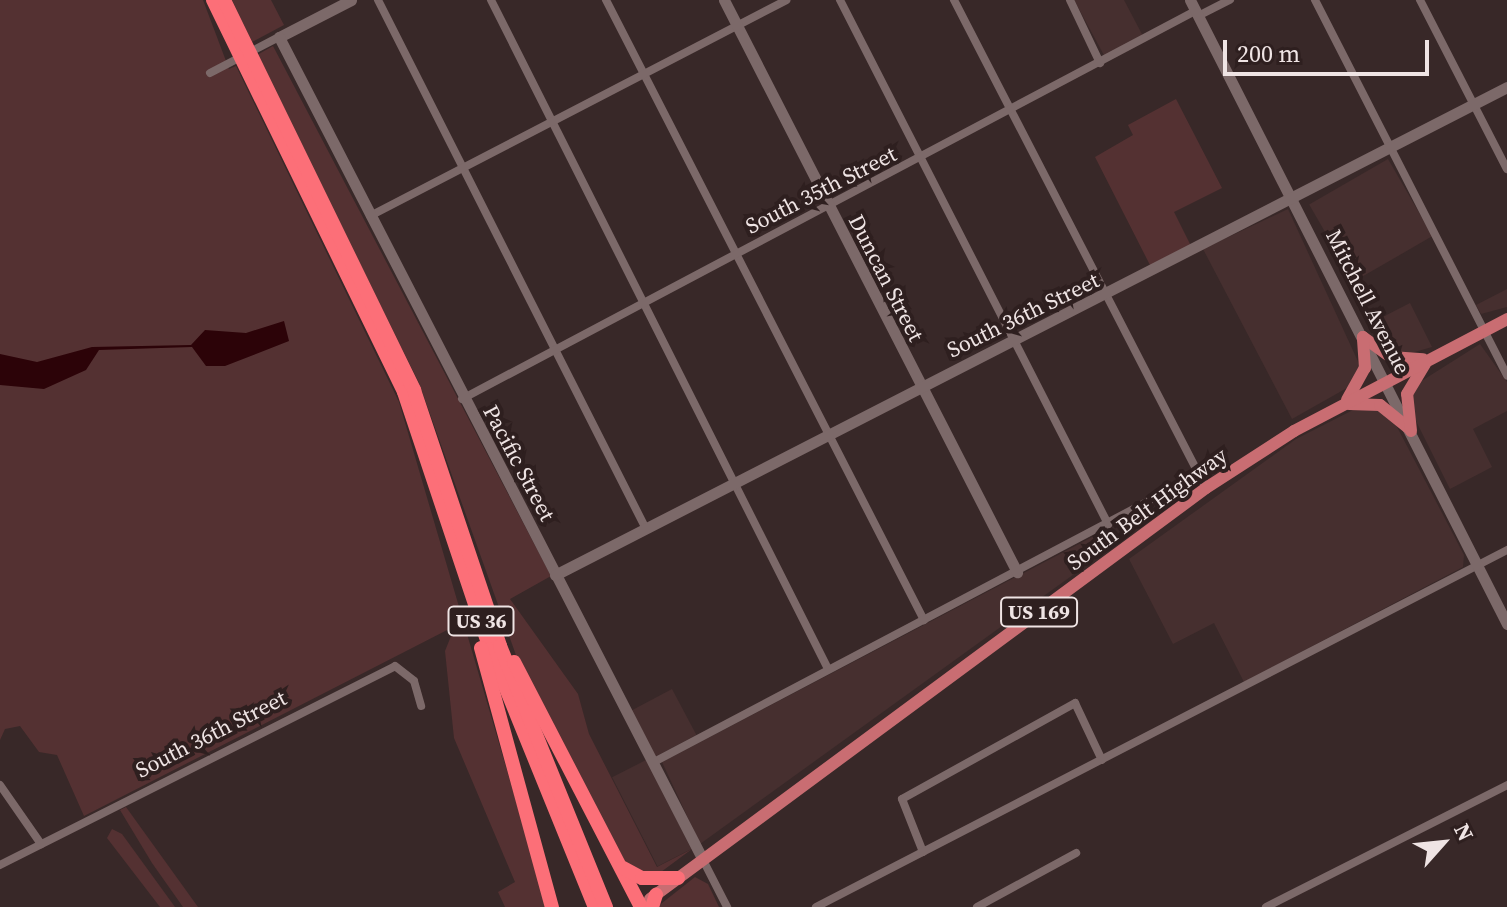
<!DOCTYPE html>
<style>
body{margin:0}
#map{position:relative;width:1507px;height:907px;overflow:hidden;background:#382828;font-family:"Source Serif 4",serif}
div>[style]{position:absolute}
.built>*{inset:0;background:#462f2f;transform-origin:0 0}
.green>*{inset:0;background:#543132}
.water>*{inset:0;background:#2c0308}
.street>*{height:8px;margin:-4px;padding:0 4px;transform-origin:4px;border-radius:4px;background:#7c6969}
.secondary>*{height:11px;margin:-5.5px;padding:0 5.5px;transform-origin:5.5px;border-radius:5.5px;background:#7c6969}
.primary>*{height:12px;margin:-6px;padding:0 6px;transform-origin:6px;border-radius:6px;background:#c96d72}
.highway>*{height:14px;margin:-7px;padding:0 7px;transform-origin:7px;border-radius:7px;background:#fc6f78}
span{translate:-50% -50%;white-space:nowrap;text-align:center;line-height:1.15;-webkit-text-stroke:8px #2e1f1f;paint-order:stroke}
.shield-label span{padding:2px 6px;background:#2e1f1f;border:2px solid;border-radius:6px;-webkit-text-stroke-width:0}
.shield-label{font-size:20px;color:#efe4e4;font-weight:700}
.street-label{font-size:22px;color:#efe4e4}
.north{position:absolute;left:1403px;top:803px;width:80px;height:80px;-webkit-text-stroke:6px #2e1f1f;paint-order:stroke;rotate:63deg;font-size:22px;font-weight:700;line-height:32px;text-align:center;color:#efe4e4}
.north::after{content:'';display:block;margin:auto;width:28px;height:36px;background:#efe4e4;clip-path:polygon(50% 0,100% 100%,50% 72%,0 100%)}
.scale{position:absolute;left:1223px;top:40px;width:206px;height:36px;box-sizing:border-box;border:4px solid #efe4e4;border-top:0;padding-left:10px;font-size:24px;line-height:28px;white-space:nowrap;color:#efe4e4;-webkit-text-stroke:6px #2e1f1f;paint-order:stroke}
</style>
<div id="map">
<div class="built">
<div style="clip-path:polygon(1074px 0,1124px 0,1144px 38px,1105px 57px)"></div>
<div style="left:1388px;top:159px;width:89px;height:91px;rotate:60deg"></div>
<div style="clip-path:polygon(1288px 209px,1361px 368px,1354px 384px,1292px 419px,1203px 249px)"></div>
<div style="clip-path:polygon(1507px 289px,1507px 307px,1481px 314px,1476px 305px)"></div>
<div style="clip-path:polygon(1410px 303px,1432px 347px,1397px 357px,1367px 325px)"></div>
<div style="clip-path:polygon(1480px 344px,1507px 382px,1507px 411px,1473px 429px,1492px 467px,1450px 489px,1413px 415px,1412px 387px)"></div>
<div style="clip-path:polygon(1377px 408px,1395px 423px,1464px 555px,1463px 567px,1244px 682px,1214px 623px,1173px 644px,1129px 559px,1296px 439px,1353px 410px)"></div>
<div style="clip-path:polygon(1098px 534px,1106px 551px,700px 844px,662px 762px)"></div>
<div style="left:672px;top:689px;width:52px;height:48px;rotate:62deg"></div>
<div style="left:646px;top:760px;width:100px;height:38px;rotate:63deg"></div>
</div>
<div class="green">
<div style="clip-path:polygon(0 0,203px 0,229px 69px,236px 66px,399px 402px,547px 907px,505px 907px,498px 892px,515px 882px,454px 738px,445px 651px,455px 626px,84px 816px,57px 755px,39px 752px,20px 726px,5px 729px,0 740px)"></div>
<div style="clip-path:polygon(232px 0,271px 0,284px 25px,252px 42px)"></div>
<div style="clip-path:polygon(273px 46px,551px 576px,510px 599px,578px 694px,589px 734px,657px 867px,692px 849px,661px 872px,647px 875px,627px 865px,517px 658px,419px 383px,257px 55px)"></div>
<div style="clip-path:polygon(1176px 99px,1222px 188px,1174px 212px,1192px 248px,1152px 269px,1095px 157px,1133px 135px,1128px 125px)"></div>
<div style="clip-path:polygon(126px 807px,198px 907px,183px 907px,152px 863px,120px 810px)"></div>
<div style="clip-path:polygon(112px 829px,122px 834px,175px 907px,160px 907px,107px 838px)"></div>
<div style="clip-path:polygon(695px 877px,708px 884px,719px 907px,657px 907px)"></div>
</div>
<div class="water">
<div style="clip-path:polygon(284px 321px,289px 341px,225px 366px,206px 366px,192px 347px,99px 350px,86px 370px,44px 389px,0 385px,0 354px,37px 362px,92px 347px,191px 345px,205px 330px,246px 333px)"></div>
</div>
<div class="street">
<div style="left:378px;top:0;width:593px;rotate:63.13deg"></div>
<div style="left:491px;top:0;width:749px;rotate:63.26deg"></div>
<div style="left:606px;top:0;width:697px;rotate:62.85deg"></div>
<div style="left:840px;top:0;width:589px;rotate:62.91deg"></div>
<div style="left:954px;top:0;width:549px;rotate:62.69deg"></div>
<div style="left:1070px;top:0;width:70px;rotate:64.5deg"></div>
<div style="left:1315px;top:0;width:422px;rotate:62.9deg"></div>
<div style="left:1420px;top:0;width:190px;rotate:62.8deg"></div>
<div style="left:1198px;top:16px;width:36px;rotate:-27deg"></div>
<div style="left:210px;top:73px;width:78px;rotate:-27.6deg"></div>
<div style="left:370px;top:216px;width:469px;rotate:-27.4deg"></div>
<div style="left:462px;top:399px;width:829px;rotate:-27.89deg"></div>
<div style="left:652px;top:763px;width:617px;rotate:-27.81deg"></div>
<div style="left:0;top:785px;width:72px;rotate:55.2deg"></div>
<div style="left:923px;top:852px;width:57px;rotate:-111.6deg"></div>
<div style="left:902px;top:799px;width:198px;rotate:-29deg"></div>
<div style="left:1075px;top:703px;width:63px;rotate:64.7deg"></div>
<div style="left:703px;top:860px;width:53px;rotate:62.9deg"></div>
<div style="left:0;top:865px;width:442px;rotate:-26.7deg"></div>
<div style="left:395px;top:666px;width:24px;rotate:38deg"></div>
<div style="left:414px;top:681px;width:26px;rotate:74deg"></div>
<div style="left:816px;top:907px;width:778px;rotate:-27.32deg"></div>
<div style="left:977px;top:907px;width:113px;rotate:-28.6deg"></div>
<div style="left:1266px;top:907px;width:270px;rotate:-26.8deg"></div>
</div>
<div class="secondary">
<div style="left:351px;top:0;width:81px;rotate:152.8deg"></div>
<div style="left:279px;top:37px;width:926px;rotate:62.74deg"></div>
<div style="left:724px;top:0;width:643px;rotate:62.88deg"></div>
<div style="left:1190px;top:0;width:700px;rotate:63.07deg"></div>
<div style="left:555px;top:575px;width:1070px;rotate:-27.14deg"></div>
</div>
<div class="primary">
<div style="left:1363px;top:337px;width:34px;rotate:36deg"></div>
<div style="left:1391px;top:357px;width:32px;rotate:4deg"></div>
<div style="left:1347px;top:400px;width:37px;rotate:-61deg"></div>
<div style="left:1365px;top:368px;width:31px;rotate:-94deg"></div>
<div style="left:1349px;top:404px;width:31px;rotate:2deg"></div>
<div style="left:1380px;top:405px;width:38px;rotate:39deg"></div>
<div style="left:1411px;top:431px;width:37px;rotate:-96deg"></div>
<div style="left:1407px;top:394px;width:35px;rotate:-59deg"></div>
<div style="left:650px;top:899px;width:691px;rotate:-36.47deg"></div>
<div style="left:1206px;top:488px;width:105px;rotate:-32.9deg"></div>
<div style="left:1294px;top:431px;width:241px;rotate:-27.7deg"></div>
</div>
<div class="highway">
<div style="left:213px;top:0;width:436px;rotate:64deg"></div>
<div style="left:404px;top:392px;width:271px;rotate:71.5deg"></div>
<div style="left:490px;top:649px;width:279px;rotate:67.9deg"></div>
<div style="left:224px;top:0;width:434px;rotate:64deg"></div>
<div style="left:414px;top:390px;width:270px;rotate:71.4deg"></div>
<div style="left:500px;top:646px;width:282px;rotate:67.9deg"></div>
<div style="left:481px;top:648px;width:269px;rotate:74.7deg"></div>
<div style="left:514px;top:662px;width:276px;rotate:62.6deg"></div>
<div style="left:623px;top:868px;width:21px;rotate:28deg"></div>
<div style="left:642px;top:878px;width:36px"></div>
<div style="left:652px;top:907px;width:13px;rotate:-72deg"></div>
</div>
<div class="shield-label">
<span style="left:1039px;top:612px">US 169</span>
<span style="left:481px;top:621px">US 36</span>
</div>
<div class="street-label">
<span style="left:821px;top:190px;rotate:-27deg">South 35th Street</span>
<span style="left:886px;top:278px;rotate:63deg">Duncan Street</span>
<span style="left:1368px;top:302px;rotate:63deg">Mitchell Avenue</span>
<span style="left:1023px;top:315px;rotate:-26deg">South 36th Street</span>
<span style="left:519px;top:463px;rotate:62deg">Pacific Street</span>
<span style="left:1147px;top:509px;rotate:-36deg">South Belt Highway</span>
<span style="left:211px;top:734px;rotate:-27deg">South 36th Street</span>
</div>
<div class="north">N</div>
<div class="scale">200 m</div>
</div>
